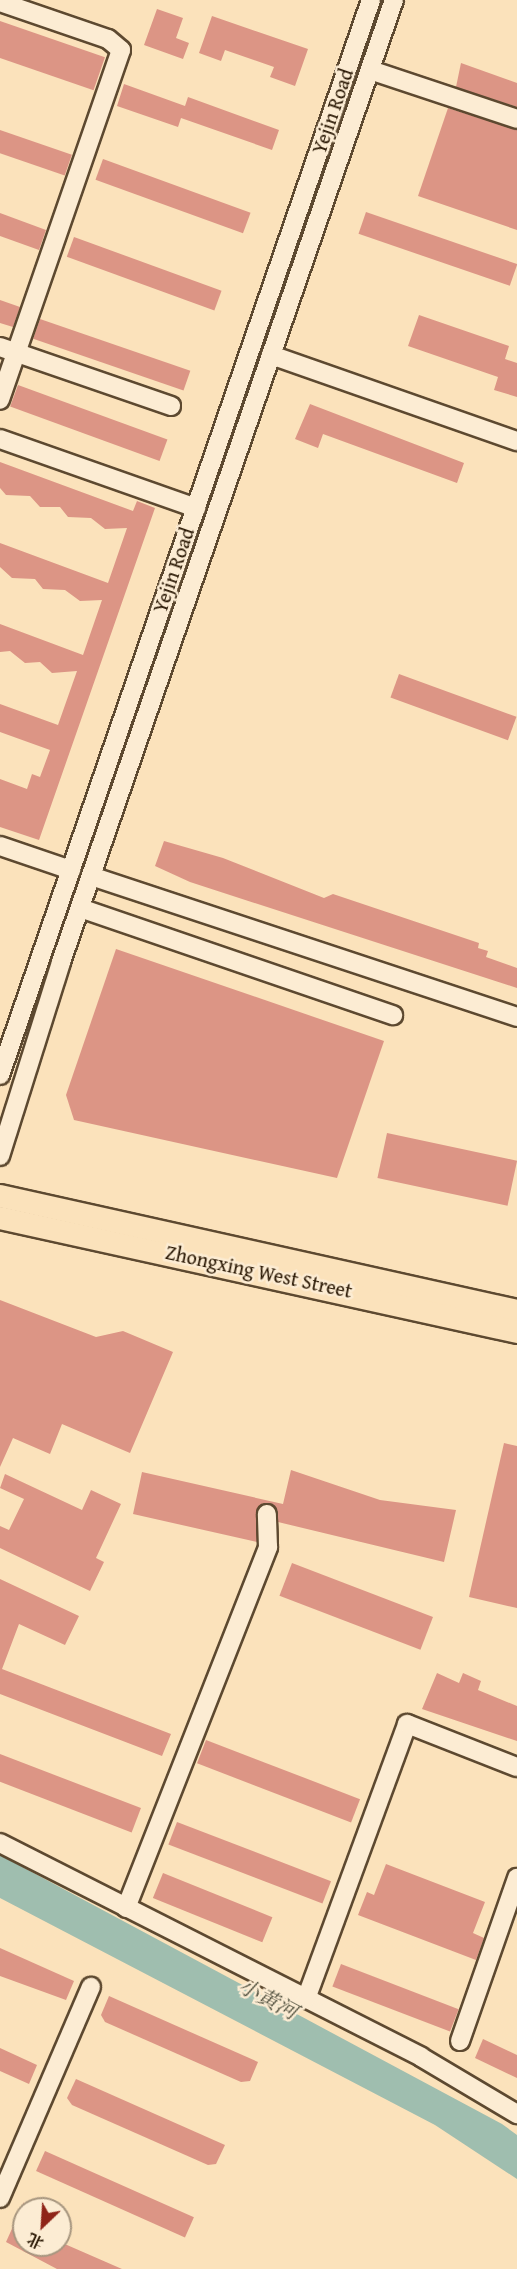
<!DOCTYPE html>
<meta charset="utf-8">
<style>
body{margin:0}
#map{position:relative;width:517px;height:2269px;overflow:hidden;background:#fbe2bb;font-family:"Gentium Book Plus","Noto Serif SC",serif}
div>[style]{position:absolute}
.water>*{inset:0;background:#9fbeaf}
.building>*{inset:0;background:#dc9585;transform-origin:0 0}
.roads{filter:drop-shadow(2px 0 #5d4930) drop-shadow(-2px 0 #5d4930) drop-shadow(0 2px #5d4930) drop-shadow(0 -2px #5d4930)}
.minor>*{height:18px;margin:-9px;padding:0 9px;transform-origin:9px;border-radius:9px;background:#fcecd3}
.major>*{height:22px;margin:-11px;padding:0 11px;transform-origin:11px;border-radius:11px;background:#fbe2bb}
span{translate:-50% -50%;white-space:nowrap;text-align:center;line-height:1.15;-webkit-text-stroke:5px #fcecd3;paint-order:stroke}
.street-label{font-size:20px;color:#281602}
.water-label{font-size:21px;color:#52513f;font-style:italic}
.north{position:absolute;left:12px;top:2197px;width:60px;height:60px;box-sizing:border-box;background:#fcecd3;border:2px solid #a7967f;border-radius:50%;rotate:205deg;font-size:16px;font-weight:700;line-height:24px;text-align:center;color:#281602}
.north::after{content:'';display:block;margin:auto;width:21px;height:27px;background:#8f2418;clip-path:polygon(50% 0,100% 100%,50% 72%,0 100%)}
</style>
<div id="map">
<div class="water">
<div style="clip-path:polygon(0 1855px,502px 2124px,517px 2135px,517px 2179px,435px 2125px,0 1898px)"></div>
</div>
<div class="building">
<div style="clip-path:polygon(157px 9px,183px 18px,176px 38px,189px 43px,183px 59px,144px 45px)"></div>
<div style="clip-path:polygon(212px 16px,308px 49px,295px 86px,270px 77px,274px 67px,225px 50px,221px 61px,199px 53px)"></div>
<div style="left:0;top:21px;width:111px;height:35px;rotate:19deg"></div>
<div style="clip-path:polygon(461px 63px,517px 83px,517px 107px,456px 87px)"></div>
<div style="clip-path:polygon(124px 84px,185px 106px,188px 97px,279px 130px,272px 150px,181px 118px,178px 127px,117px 106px)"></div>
<div style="clip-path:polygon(448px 108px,517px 130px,517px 230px,418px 196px)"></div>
<div style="left:0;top:130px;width:76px;height:22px;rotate:19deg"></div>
<div style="left:103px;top:159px;width:157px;height:22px;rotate:20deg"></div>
<div style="left:366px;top:212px;width:160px;height:23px;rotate:19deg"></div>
<div style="clip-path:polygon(0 213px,46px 230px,39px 250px,0 236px)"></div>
<div style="left:74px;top:237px;width:157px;height:21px;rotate:20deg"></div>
<div style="clip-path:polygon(0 300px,20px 307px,13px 327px,0 323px)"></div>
<div style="clip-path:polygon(419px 315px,509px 346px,505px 359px,517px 363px,517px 397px,494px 390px,498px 377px,408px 346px)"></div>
<div style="left:40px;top:319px;width:159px;height:21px;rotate:19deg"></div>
<div style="left:18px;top:385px;width:159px;height:23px;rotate:20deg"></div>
<div style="clip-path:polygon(310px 404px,464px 463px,457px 483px,323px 434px,318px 448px,295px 439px)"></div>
<div style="clip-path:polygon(0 462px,133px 511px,137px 501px,155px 508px,39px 840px,0 827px,0 779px,27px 789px,32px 774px,40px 777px,50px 750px,0 732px,0 704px,58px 725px,77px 671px,52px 673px,40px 662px,25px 663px,10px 651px,0 652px,0 624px,83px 655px,102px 600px,80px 601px,65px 590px,43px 589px,35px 579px,12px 578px,0 567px,0 543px,108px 583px,127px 528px,105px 529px,91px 518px,68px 517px,60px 507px,40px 507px,30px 496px,6px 495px,0 488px)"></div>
<div style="left:399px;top:674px;width:125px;height:25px;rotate:20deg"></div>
<div style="clip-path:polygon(164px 841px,223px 858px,324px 898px,333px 894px,479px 943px,478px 948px,488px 951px,486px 957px,517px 968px,517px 988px,190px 882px,155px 866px)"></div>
<div style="clip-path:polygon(116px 949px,384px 1041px,337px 1178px,74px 1120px,66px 1095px)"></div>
<div style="left:387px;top:1133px;width:133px;height:46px;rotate:12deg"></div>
<div style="clip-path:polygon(0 1300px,96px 1337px,123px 1331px,173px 1352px,130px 1453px,62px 1424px,50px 1454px,13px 1438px,0 1467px)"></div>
<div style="clip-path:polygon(504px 1443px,517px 1446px,517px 1608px,469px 1597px)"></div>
<div style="clip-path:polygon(291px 1470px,380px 1500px,456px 1510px,444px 1562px,278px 1522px,277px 1509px,267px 1503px,257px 1509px,257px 1542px,133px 1514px,142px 1472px,283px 1504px)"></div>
<div style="clip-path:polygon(5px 1474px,82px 1510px,91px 1490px,121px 1504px,96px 1558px,104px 1562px,90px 1591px,0 1548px,0 1526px,9px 1530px,24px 1499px,0 1488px)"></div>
<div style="left:292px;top:1563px;width:151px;height:35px;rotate:21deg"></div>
<div style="clip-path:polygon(0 1579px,79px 1616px,65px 1645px,19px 1624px,2px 1669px,171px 1734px,162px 1756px,0 1694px)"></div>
<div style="clip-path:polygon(437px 1673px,459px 1683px,463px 1673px,481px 1681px,478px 1690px,517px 1706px,517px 1741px,422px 1709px)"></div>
<div style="left:206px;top:1740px;width:165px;height:25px;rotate:21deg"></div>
<div style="left:0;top:1754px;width:151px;height:26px;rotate:21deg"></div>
<div style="left:177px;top:1822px;width:165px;height:24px;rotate:21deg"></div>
<div style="clip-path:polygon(386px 1864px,485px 1902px,473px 1933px,484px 1938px,476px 1960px,358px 1915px,367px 1892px,374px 1895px)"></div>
<div style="left:163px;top:1873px;width:118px;height:27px;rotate:22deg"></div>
<div style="clip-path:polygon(0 1948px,74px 1981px,66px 2000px,0 1976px)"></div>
<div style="left:341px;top:1964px;width:126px;height:24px;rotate:21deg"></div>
<div style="clip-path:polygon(109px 1996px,258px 2062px,250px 2081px,241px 2082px,105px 2022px,101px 2015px)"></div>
<div style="clip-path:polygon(483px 2039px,517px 2055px,517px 2078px,475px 2058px)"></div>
<div style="clip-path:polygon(0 2048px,37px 2065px,29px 2084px,0 2071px)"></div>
<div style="clip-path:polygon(76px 2079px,225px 2145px,216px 2164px,208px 2165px,72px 2105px,67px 2098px)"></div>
<div style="left:45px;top:2151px;width:163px;height:22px;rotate:24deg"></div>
<div style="clip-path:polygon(24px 2202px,24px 2245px,67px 2245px,122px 2269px,57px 2269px,6px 2242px)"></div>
</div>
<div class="roads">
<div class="minor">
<div style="left:0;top:2px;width:114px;rotate:18.9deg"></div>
<div style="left:108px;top:39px;width:17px;rotate:40deg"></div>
<div style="left:121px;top:50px;width:370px;rotate:109.1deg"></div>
<div style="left:370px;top:70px;width:155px;rotate:18.4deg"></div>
<div style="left:0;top:347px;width:181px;rotate:19deg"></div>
<div style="left:271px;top:355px;width:261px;rotate:19.3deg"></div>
<div style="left:0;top:439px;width:208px;rotate:19.4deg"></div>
<div style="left:0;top:846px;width:75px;rotate:18.7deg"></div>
<div style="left:91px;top:876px;width:449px;rotate:18.3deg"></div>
<div style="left:80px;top:908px;width:331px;rotate:18.9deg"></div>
<div style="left:0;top:1075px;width:1137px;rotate:-70.96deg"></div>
<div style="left:0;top:1156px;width:203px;rotate:-72.5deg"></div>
<div style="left:61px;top:962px;width:1018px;rotate:-70.91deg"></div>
<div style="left:0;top:1843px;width:472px;rotate:26.9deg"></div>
<div style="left:421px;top:2057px;width:112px;rotate:30.7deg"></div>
<div style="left:126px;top:1908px;width:388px;rotate:-68.5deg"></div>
<div style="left:268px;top:1547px;width:33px;rotate:-92deg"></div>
<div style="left:306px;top:1999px;width:293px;rotate:-69.8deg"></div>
<div style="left:407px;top:1724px;width:118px;rotate:21.4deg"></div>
<div style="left:460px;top:2041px;width:173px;rotate:-70.7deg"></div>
<div style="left:0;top:2198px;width:230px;rotate:-66.7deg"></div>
</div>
<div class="major">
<div style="left:0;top:1196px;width:530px;rotate:12.54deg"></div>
<div style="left:0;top:1218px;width:529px;rotate:12.43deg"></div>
</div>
</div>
<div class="street-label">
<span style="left:332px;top:111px;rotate:-71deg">Yejin Road</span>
<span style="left:173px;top:570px;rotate:-71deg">Yejin Road</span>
<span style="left:259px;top:1271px;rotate:12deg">Zhongxing West Street</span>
</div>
<div class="water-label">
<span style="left:268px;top:1999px;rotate:28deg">小黄河</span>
</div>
<div class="north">北</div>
</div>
